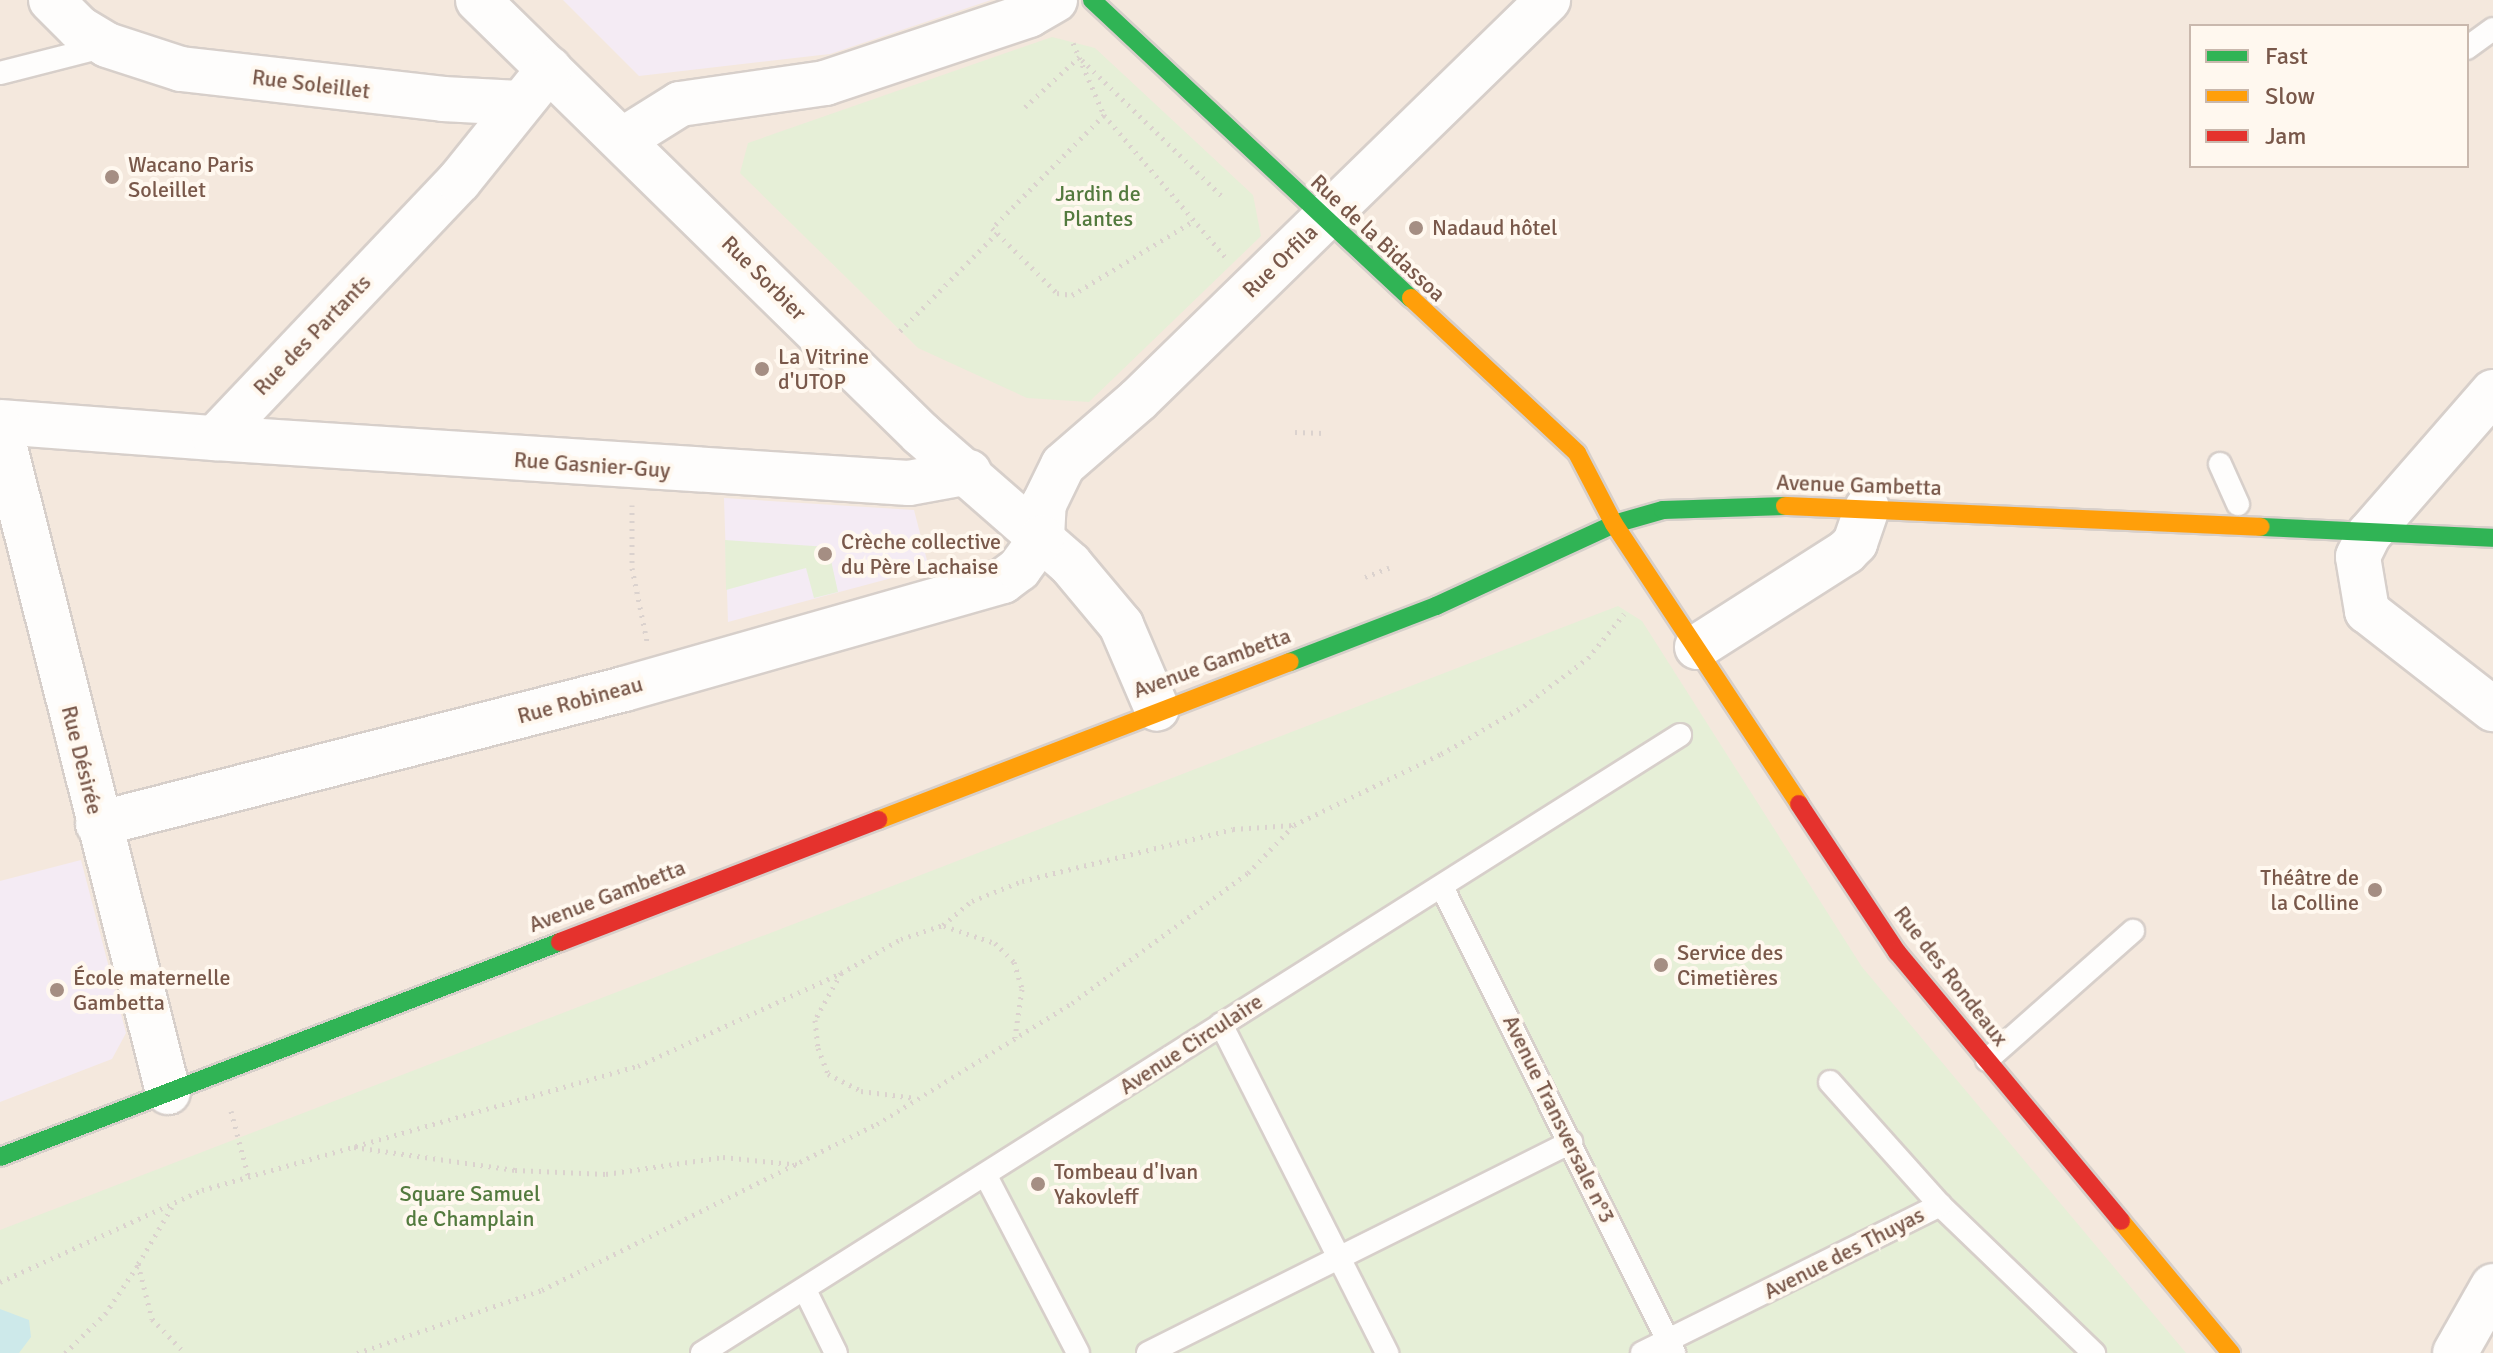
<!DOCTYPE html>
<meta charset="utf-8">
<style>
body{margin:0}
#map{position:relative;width:2493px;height:1353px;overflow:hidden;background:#f8f3ed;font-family:Signika,sans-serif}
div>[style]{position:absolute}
.residential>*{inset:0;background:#f4e8dd}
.education>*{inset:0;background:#f4ebf4}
.green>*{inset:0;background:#e6efd7}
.water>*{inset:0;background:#cde9ea}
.path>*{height:5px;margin-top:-2.5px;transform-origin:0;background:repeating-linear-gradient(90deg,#dbd2ce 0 2px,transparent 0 8px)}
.roads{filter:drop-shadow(2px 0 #d7cfca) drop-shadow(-2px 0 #d7cfca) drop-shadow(0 2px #d7cfca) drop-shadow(0 -2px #d7cfca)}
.lane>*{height:22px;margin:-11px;padding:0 11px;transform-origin:11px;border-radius:11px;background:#fefdfc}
.street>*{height:44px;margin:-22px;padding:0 22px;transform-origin:22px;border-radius:22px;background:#fefdfc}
.fast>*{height:18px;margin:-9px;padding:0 9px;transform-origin:9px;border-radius:9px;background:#30b455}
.slow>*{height:18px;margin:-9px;padding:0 9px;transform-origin:9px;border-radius:9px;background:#ff9f0a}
.jam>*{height:18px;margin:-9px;padding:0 9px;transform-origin:9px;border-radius:9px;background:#e5322d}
.dots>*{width:22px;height:22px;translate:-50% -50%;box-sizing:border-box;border:4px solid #fff8ef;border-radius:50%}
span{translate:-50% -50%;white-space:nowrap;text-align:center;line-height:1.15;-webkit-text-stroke:8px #fff8ef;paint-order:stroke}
.street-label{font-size:22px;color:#79584a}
.poi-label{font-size:22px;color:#79584a}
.left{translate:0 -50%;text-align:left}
.right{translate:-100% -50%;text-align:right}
.park-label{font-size:22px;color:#537a3e}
.legend{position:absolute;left:2189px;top:24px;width:280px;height:144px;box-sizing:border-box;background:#fff8ef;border:2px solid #c9b8ad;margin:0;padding:10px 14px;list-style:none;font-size:24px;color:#79584a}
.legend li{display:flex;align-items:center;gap:16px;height:40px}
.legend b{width:40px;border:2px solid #c9b8ad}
</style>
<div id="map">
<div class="residential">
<div style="clip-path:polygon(evenodd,0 0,2493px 0,2493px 1353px,0 1353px,0 0,2191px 26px,2467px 26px,2467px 166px,2191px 166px,2191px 26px)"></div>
</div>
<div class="education">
<div style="clip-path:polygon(563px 0,991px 0,830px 54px,639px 76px)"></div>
<div style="clip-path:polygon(724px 498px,914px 510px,929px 568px,728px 622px)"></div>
<div style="clip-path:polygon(81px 860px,126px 1033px,112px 1059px,0 1102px,0 881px)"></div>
</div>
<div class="green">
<div style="clip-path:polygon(1052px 37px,1095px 48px,1253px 195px,1261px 236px,1089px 402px,1027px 398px,918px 348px,740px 173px,748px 143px)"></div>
<div style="clip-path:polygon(725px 540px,828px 547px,838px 592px,814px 598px,806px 568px,726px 590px)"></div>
<div style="clip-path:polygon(1618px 606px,1642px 621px,1862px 967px,2186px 1353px,0 1353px,0 1230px)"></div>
</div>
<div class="water">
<div style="clip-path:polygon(0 1309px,29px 1320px,31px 1337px,19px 1353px,0 1353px)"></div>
</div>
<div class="path">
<div style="left:1073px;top:43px;width:78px;rotate:66.7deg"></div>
<div style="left:1104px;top:115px;width:188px;rotate:49.5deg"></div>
<div style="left:1082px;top:60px;width:199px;rotate:44.2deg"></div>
<div style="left:1025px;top:107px;width:74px;rotate:-42.8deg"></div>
<div style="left:1104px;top:115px;width:159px;rotate:134.7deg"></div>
<div style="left:992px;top:228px;width:92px;rotate:45deg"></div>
<div style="left:1057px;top:293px;width:15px;rotate:8deg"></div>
<div style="left:1072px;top:295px;width:142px;rotate:-31.4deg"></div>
<div style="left:900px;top:331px;width:138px;rotate:-45.3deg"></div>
<div style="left:1295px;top:432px;width:29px;rotate:2deg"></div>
<div style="left:632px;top:505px;width:63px;rotate:90deg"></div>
<div style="left:632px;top:568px;width:75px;rotate:78.4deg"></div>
<div style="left:1365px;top:577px;width:26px;rotate:-21deg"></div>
<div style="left:944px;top:926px;width:54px;rotate:18.4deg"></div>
<div style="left:995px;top:943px;width:27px;rotate:45deg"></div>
<div style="left:1014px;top:962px;width:28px;rotate:73deg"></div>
<div style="left:1022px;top:989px;width:49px;rotate:98.3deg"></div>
<div style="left:841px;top:973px;width:54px;rotate:119deg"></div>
<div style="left:815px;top:1020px;width:28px;rotate:84deg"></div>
<div style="left:818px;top:1048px;width:28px;rotate:69deg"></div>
<div style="left:828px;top:1074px;width:37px;rotate:27deg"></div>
<div style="left:861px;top:1091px;width:55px;rotate:7.3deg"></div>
<div style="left:231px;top:1111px;width:66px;rotate:75.1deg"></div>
<div style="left:354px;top:1147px;width:163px;rotate:8.1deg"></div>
<div style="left:515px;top:1170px;width:91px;rotate:2.5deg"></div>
<div style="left:606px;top:1174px;width:118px;rotate:-8.3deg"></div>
<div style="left:723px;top:1157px;width:78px;rotate:5.9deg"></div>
<div style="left:172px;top:1207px;width:66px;rotate:120.8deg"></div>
<div style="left:138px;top:1264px;width:57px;rotate:75.7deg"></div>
<div style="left:152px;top:1319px;width:47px;rotate:45.9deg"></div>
<div style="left:0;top:1282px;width:222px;rotate:-24.5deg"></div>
<div style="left:202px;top:1190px;width:453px;rotate:-15.9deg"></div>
<div style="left:638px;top:1066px;width:223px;rotate:-24.6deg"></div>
<div style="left:841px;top:973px;width:69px;rotate:-29.5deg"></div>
<div style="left:901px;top:939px;width:44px;rotate:-18.4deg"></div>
<div style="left:943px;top:925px;width:38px;rotate:-40deg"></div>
<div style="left:972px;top:901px;width:54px;rotate:-21.8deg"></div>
<div style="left:1022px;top:881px;width:217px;rotate:-13.8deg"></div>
<div style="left:1233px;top:829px;width:61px;rotate:-3.8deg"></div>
<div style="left:1294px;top:825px;width:163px;rotate:-25.8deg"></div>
<div style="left:1441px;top:754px;width:96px;rotate:-30deg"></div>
<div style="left:1524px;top:706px;width:80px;rotate:-36.9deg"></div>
<div style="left:1588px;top:658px;width:57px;rotate:-50.7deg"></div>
<div style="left:65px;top:1353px;width:56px;rotate:-44.3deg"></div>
<div style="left:105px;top:1314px;width:59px;rotate:-56deg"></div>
<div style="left:357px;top:1353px;width:195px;rotate:-18.8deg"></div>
<div style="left:542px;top:1290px;width:374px;rotate:-26.4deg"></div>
<div style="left:877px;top:1124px;width:229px;rotate:-31.8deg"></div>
<div style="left:1072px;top:1003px;width:219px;rotate:-36.5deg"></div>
<div style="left:1248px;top:873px;width:65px;rotate:-46.2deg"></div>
</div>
<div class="roads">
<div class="lane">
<div style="left:2467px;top:48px;width:32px;rotate:-36deg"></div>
<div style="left:0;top:73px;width:109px;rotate:-14.3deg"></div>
<div style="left:2220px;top:464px;width:44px;rotate:65.8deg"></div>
<div style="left:1442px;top:887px;width:521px;rotate:63.53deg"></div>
<div style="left:1221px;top:1024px;width:369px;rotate:63.2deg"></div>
<div style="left:1987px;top:1060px;width:195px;rotate:-41.5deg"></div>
<div style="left:986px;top:1176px;width:199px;rotate:62.5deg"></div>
<div style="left:1940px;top:1205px;width:214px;rotate:43.9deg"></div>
<div style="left:805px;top:1290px;width:70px;rotate:63.8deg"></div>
<div style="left:702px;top:1353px;width:1157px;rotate:-32.29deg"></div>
<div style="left:1148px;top:1353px;width:473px;rotate:-26.5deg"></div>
<div style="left:1642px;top:1353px;width:333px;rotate:-26.4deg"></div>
<div style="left:1940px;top:1205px;width:165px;rotate:-131.8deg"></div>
</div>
<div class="street">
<div style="left:51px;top:0;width:40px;rotate:45deg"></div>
<div style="left:79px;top:28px;width:33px;rotate:31deg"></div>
<div style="left:107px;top:45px;width:78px;rotate:18deg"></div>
<div style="left:181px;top:69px;width:264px;rotate:6.5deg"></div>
<div style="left:443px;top:99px;width:76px;rotate:3deg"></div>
<div style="left:478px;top:0;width:620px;rotate:44.41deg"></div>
<div style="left:921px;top:434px;width:198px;rotate:41.1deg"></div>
<div style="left:1070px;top:564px;width:80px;rotate:50.1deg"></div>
<div style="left:1121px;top:625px;width:91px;rotate:66.8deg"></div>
<div style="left:624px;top:139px;width:66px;rotate:-32deg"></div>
<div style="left:680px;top:104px;width:147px;rotate:-8.2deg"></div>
<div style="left:825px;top:83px;width:215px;rotate:-18.4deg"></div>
<div style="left:1029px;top:15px;width:30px;rotate:-30deg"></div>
<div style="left:2493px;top:392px;width:189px;rotate:131.1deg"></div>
<div style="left:2369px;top:534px;width:25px;rotate:116deg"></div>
<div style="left:2358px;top:557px;width:55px;rotate:80.5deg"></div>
<div style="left:2367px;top:611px;width:160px;rotate:37.9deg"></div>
<div style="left:0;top:422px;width:216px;rotate:4.3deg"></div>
<div style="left:215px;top:438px;width:354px;rotate:-46.5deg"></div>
<div style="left:459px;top:181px;width:144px;rotate:-51.2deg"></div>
<div style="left:0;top:428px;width:685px;rotate:75.8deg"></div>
<div style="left:215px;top:438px;width:695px;rotate:3.71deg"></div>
<div style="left:909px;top:483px;width:61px;rotate:-10.4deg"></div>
<div style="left:1042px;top:537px;width:33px;rotate:-87deg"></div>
<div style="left:1044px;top:504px;width:43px;rotate:-64deg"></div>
<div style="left:1063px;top:465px;width:99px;rotate:-40.9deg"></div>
<div style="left:1138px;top:400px;width:573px;rotate:-44.29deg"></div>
<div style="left:1697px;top:647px;width:177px;rotate:-32.5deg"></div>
<div style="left:1846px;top:552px;width:13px;rotate:-45deg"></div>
<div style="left:1855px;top:543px;width:37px;rotate:-71deg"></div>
<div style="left:98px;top:824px;width:543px;rotate:-14.39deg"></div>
<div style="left:624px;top:689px;width:394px;rotate:-15.9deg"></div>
<div style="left:1003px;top:581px;width:20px;rotate:-37deg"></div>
<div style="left:1019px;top:569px;width:39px;rotate:-54deg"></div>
<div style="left:2455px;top:1353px;width:77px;rotate:-60.4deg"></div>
</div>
<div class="fast">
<div style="left:1092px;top:0;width:437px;rotate:43.1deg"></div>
<div style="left:2261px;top:527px;width:232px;rotate:2.7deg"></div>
<div style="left:1290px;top:662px;width:156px;rotate:-21deg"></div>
<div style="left:1436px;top:606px;width:196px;rotate:-24.7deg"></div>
<div style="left:1614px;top:524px;width:51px;rotate:-15.9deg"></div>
<div style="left:1663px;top:510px;width:122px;rotate:-1.9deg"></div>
<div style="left:0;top:1157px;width:600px;rotate:-21deg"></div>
</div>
<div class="slow">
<div style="left:1411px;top:298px;width:227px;rotate:43deg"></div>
<div style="left:1577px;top:453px;width:80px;rotate:62.5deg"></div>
<div style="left:1614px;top:524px;width:336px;rotate:56.5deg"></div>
<div style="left:1785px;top:506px;width:476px;rotate:2.5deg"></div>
<div style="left:878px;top:820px;width:441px;rotate:-21deg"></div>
<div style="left:2121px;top:1221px;width:172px;rotate:50.2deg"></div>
</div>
<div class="jam">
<div style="left:1799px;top:804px;width:178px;rotate:56.5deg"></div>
<div style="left:1897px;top:952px;width:350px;rotate:50.2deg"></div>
<div style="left:560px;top:942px;width:341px;rotate:-21deg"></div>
</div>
</div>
<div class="dots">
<div style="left:112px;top:177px;background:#a58e83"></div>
<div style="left:1416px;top:228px;background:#a58e83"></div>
<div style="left:762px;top:369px;background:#a58e83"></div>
<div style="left:825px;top:554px;background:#a58e83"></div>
<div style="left:2375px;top:890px;background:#a58e83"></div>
<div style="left:1661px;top:965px;background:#a58e83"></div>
<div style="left:57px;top:990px;background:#a58e83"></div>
<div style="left:1038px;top:1184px;background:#a58e83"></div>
</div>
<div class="street-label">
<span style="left:311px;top:84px;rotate:7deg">Rue Soleillet</span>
<span style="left:1378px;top:238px;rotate:43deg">Rue de la Bidassoa</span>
<span style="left:1280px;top:261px;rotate:-44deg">Rue Orfila</span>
<span style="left:764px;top:278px;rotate:45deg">Rue Sorbier</span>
<span style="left:312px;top:335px;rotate:-46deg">Rue des Partants</span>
<span style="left:592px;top:465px;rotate:4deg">Rue Gasnier-Guy</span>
<span style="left:1859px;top:485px;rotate:2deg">Avenue Gambetta</span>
<span style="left:1212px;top:663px;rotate:-20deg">Avenue Gambetta</span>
<span style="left:580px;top:700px;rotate:-15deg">Rue Robineau</span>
<span style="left:82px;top:760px;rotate:76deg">Rue Désirée</span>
<span style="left:607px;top:896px;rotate:-21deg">Avenue Gambetta</span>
<span style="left:1951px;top:976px;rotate:52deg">Rue des Rondeaux</span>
<span style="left:1191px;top:1044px;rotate:-33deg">Avenue Circulaire</span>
<span style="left:1559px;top:1119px;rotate:64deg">Avenue Transversale n°3</span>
<span style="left:1844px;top:1253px;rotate:-27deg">Avenue des Thuyas</span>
</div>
<div class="poi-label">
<span class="left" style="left:128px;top:177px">Wacano Paris<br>Soleillet</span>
<span class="left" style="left:1432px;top:228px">Nadaud hôtel</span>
<span class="left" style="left:778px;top:369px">La Vitrine<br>d'UTOP</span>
<span class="left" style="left:841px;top:554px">Crèche collective<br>du Père Lachaise</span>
<span class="right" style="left:2359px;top:890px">Théâtre de<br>la Colline</span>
<span class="left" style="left:1677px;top:965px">Service des<br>Cimetières</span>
<span class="left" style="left:73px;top:990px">École maternelle<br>Gambetta</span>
<span class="left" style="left:1054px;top:1184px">Tombeau d'Ivan<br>Yakovleff</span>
</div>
<div class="park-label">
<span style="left:1098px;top:206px">Jardin de<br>Plantes</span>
<span style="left:470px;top:1206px">Square Samuel<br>de Champlain</span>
</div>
<ul class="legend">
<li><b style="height:10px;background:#30b455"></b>Fast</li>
<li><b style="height:10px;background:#ff9f0a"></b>Slow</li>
<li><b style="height:10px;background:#e5322d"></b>Jam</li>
</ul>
</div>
